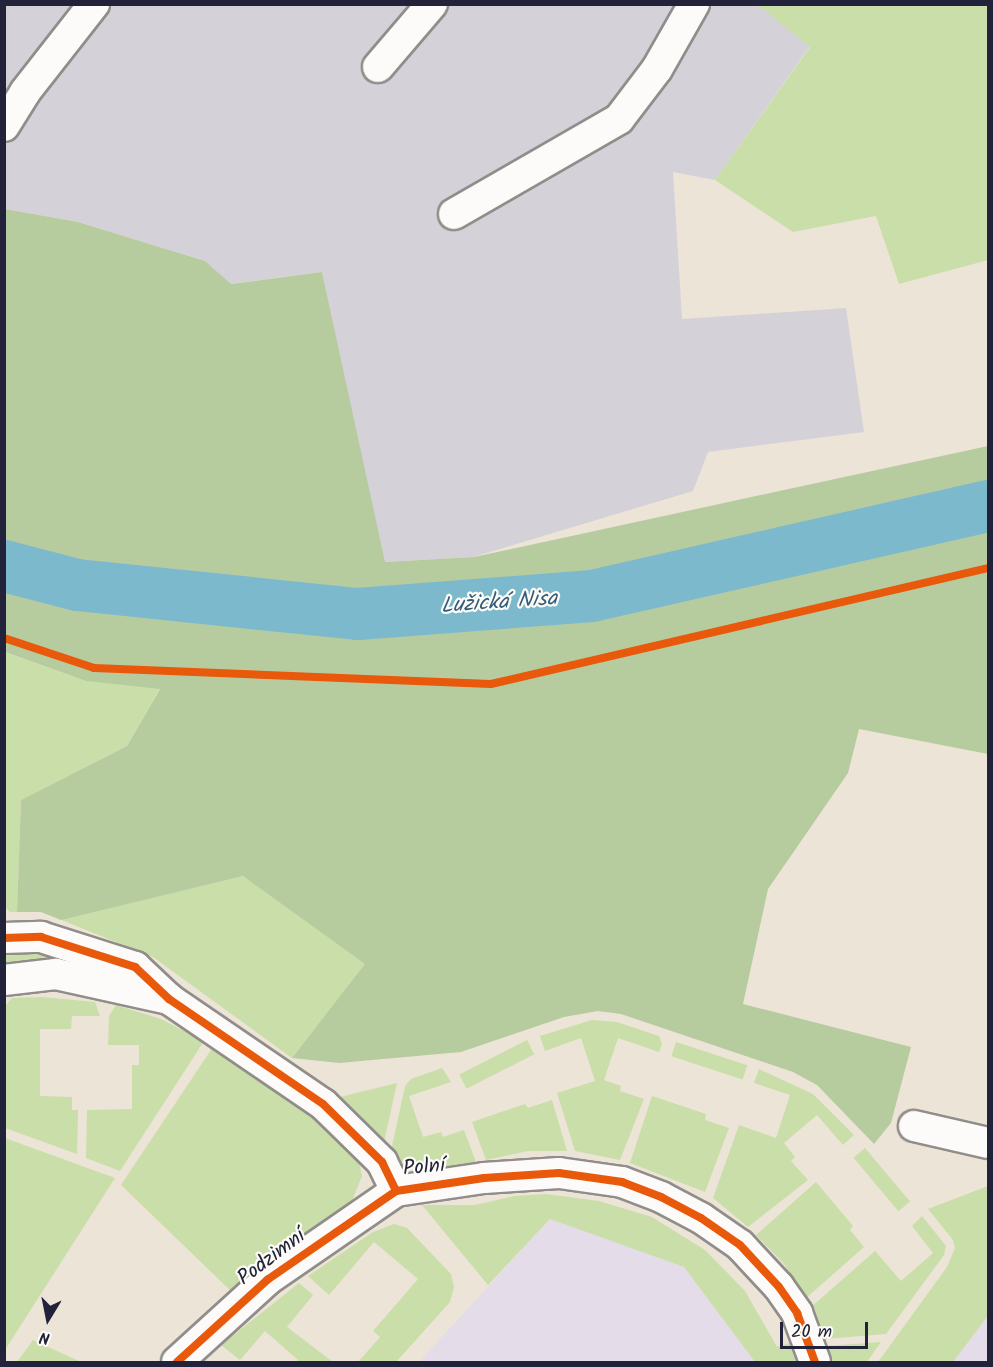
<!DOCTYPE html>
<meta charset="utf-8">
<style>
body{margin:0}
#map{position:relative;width:993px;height:1367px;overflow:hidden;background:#ece4d6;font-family:Kalam,sans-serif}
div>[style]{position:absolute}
.built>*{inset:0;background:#e4dce8}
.industrial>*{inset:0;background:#d5d1d9}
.green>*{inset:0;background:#cadea9;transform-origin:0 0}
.forest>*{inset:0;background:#b6cc9f}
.river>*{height:52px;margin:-26px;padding:0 26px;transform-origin:26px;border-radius:26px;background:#7cb9cd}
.roads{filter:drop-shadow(2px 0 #918d8a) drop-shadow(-2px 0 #918d8a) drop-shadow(0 2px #918d8a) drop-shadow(0 -2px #918d8a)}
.minor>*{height:30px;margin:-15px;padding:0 15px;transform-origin:15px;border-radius:15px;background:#fcfbf9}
.cycleway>*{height:8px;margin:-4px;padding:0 4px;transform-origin:4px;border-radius:4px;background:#e8590c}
span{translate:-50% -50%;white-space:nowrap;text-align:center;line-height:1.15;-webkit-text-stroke:4.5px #fdfcf7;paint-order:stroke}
.street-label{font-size:21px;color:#22223b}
.water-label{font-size:22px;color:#355d7b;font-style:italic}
.frame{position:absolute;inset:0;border:6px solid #22223b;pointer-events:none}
.north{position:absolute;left:18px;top:1289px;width:60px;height:60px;-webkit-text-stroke:4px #fdfcf7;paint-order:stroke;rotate:190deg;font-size:16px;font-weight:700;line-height:24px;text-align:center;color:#22223b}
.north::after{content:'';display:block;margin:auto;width:21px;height:27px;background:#22223b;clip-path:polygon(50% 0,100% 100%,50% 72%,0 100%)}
.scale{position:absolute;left:780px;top:1322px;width:88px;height:27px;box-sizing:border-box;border:3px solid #22223b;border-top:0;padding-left:8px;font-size:18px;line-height:21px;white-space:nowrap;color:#22223b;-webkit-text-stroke:4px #fdfcf7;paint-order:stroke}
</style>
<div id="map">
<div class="built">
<div style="clip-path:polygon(550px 1219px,684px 1267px,755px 1362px,419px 1362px)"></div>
<div style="clip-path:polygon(988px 1316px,988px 1362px,953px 1362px)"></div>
</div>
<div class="industrial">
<div style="clip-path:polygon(4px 5px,758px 5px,810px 46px,715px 180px,673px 172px,682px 319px,846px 308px,864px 432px,708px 452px,693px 491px,473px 557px,384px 562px,322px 272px,230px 284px,205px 261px,78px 222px,5px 209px)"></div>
</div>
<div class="green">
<div style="clip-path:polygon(758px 5px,988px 5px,988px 260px,899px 284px,876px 216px,793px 232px,715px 180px,810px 47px)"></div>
<div style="clip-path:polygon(4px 652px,86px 681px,160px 688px,127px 746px,21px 800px,17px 912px,10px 912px,4px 906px)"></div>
<div style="clip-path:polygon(243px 876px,366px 964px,292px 1058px,153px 957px,59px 919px)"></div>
<div style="clip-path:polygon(5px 949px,55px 950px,95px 962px,5px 969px)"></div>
<div style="clip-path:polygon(42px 997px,95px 1002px,100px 1016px,72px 1016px,71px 1029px,40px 1029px,40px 1096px,72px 1097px,72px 1110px,78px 1110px,77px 1154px,5px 1128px,5px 1006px,12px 998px)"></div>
<div style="clip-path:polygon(116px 1005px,161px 1019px,204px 1041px,120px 1171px,86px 1158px,87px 1110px,132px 1109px,132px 1065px,139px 1065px,139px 1045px,108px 1045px,109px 1016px)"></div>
<div style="clip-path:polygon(592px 1020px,617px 1022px,659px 1036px,662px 1044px,659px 1052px,618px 1038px,604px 1080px,621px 1086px,620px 1091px,644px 1099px,620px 1160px,575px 1151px,557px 1093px,595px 1081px,581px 1038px,545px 1051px,540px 1036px)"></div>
<div style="left:527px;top:1040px;width:16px;height:76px;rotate:63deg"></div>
<div style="left:676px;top:1042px;width:75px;height:15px;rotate:18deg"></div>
<div style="clip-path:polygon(213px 1047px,289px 1102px,293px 1100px,340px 1138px,359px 1162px,362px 1176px,352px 1201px,234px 1294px,121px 1185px)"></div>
<div style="clip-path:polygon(442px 1068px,451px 1082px,409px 1096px,423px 1137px,441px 1132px,443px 1137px,464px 1130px,476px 1162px,440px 1171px,420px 1169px,398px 1160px,391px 1151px,405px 1086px,411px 1079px)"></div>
<div style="clip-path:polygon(759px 1069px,813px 1094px,854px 1135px,843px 1145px,817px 1115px,784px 1143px,795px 1157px,791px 1161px,808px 1180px,748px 1227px,713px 1198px,739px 1125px,776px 1138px,790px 1095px,754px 1083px)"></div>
<div style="clip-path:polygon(397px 1083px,384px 1142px,336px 1098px)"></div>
<div style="clip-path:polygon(652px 1096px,706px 1114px,705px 1120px,729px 1128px,705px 1192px,630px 1163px)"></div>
<div style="clip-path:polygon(552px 1100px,567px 1151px,528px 1151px,486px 1160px,472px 1122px,525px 1104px,528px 1108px)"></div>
<div style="clip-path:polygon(5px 1138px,115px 1178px,5px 1350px)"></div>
<div style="left:865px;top:1148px;width:70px;height:15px;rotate:50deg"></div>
<div style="clip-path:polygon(816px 1182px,853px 1226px,850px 1230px,864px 1247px,805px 1299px,784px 1264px,756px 1235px)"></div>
<div style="clip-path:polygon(988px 1186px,988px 1316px,953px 1362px,878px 1362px,947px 1267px,955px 1248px,953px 1240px,928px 1209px)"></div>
<div style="clip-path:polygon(546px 1194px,599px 1201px,652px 1217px,705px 1250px,745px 1291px,777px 1347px,799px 1340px,802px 1362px,755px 1362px,684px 1267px,550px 1219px,488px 1285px,422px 1205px,475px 1205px,514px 1196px)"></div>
<div style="clip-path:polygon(922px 1216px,946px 1246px,944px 1255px,886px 1334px,824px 1339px,810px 1308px,875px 1251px,901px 1281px,933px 1253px,912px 1226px)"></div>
<div style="clip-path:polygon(394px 1224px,407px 1228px,451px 1274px,454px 1287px,450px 1302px,396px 1362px,358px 1362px,380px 1337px,373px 1331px,418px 1279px,374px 1242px,329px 1295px,308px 1276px,373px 1232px)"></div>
<div style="clip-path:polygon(299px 1283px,313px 1295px,287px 1327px,333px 1362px,296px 1362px,298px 1360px,265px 1331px,240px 1360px,221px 1345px)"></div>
<div style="clip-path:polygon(33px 1340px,81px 1362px,17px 1362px)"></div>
<div style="clip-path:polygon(881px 1342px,867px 1362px,830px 1362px,826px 1346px)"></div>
</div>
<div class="forest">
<div style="clip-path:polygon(5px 209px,78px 222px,205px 261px,231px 284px,322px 272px,385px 562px,474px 557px,988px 446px,988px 754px,859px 729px,848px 773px,768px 889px,743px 1004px,911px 1047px,891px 1123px,874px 1144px,817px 1085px,793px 1072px,621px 1014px,598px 1011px,564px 1017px,461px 1052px,339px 1063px,292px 1058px,365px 964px,243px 876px,61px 920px,41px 912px,17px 912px,21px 800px,127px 746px,160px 689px,86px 681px,5px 652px)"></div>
</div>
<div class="river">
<div style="left:4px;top:566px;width:75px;rotate:14.6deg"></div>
<div style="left:77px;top:585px;width:282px;rotate:5.9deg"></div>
<div style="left:358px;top:614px;width:235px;rotate:-4.4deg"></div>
<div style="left:592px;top:596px;width:406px;rotate:-12.8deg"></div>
</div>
<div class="roads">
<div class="minor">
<div style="left:378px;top:67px;width:83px;rotate:-49.4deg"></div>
<div style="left:4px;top:126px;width:40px;rotate:-58deg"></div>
<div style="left:25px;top:92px;width:112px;rotate:-51.9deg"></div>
<div style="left:454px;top:214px;width:190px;rotate:-29.9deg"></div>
<div style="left:619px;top:119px;width:63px;rotate:-52.8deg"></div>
<div style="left:657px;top:69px;width:75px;rotate:-60.4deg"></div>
<div style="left:4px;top:938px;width:37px;rotate:-2deg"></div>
<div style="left:41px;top:937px;width:99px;rotate:17.7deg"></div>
<div style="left:135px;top:967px;width:47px;rotate:43.3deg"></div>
<div style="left:169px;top:999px;width:186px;rotate:34.3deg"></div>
<div style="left:323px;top:1104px;width:83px;rotate:44.5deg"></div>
<div style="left:382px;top:1162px;width:32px;rotate:64deg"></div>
<div style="left:4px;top:980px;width:52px;rotate:-6.6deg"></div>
<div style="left:56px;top:974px;width:116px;rotate:12.5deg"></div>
<div style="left:914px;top:1126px;width:76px;rotate:12.9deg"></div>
<div style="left:177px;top:1362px;width:122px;rotate:-42.3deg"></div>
<div style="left:267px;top:1280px;width:157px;rotate:-34.6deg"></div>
<div style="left:396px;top:1191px;width:89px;rotate:-8.4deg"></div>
<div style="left:484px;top:1178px;width:75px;rotate:-3.8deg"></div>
<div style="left:559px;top:1173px;width:64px;rotate:8.1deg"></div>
<div style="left:622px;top:1182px;width:42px;rotate:21deg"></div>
<div style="left:661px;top:1197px;width:45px;rotate:27.7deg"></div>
<div style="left:701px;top:1218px;width:47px;rotate:34.7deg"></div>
<div style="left:740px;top:1245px;width:57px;rotate:47.1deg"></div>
<div style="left:779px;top:1287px;width:32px;rotate:55deg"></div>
<div style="left:797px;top:1313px;width:52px;rotate:69.8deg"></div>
</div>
</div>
<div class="cycleway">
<div style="left:4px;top:638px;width:95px;rotate:18.4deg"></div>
<div style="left:94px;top:668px;width:397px;rotate:2.3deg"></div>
<div style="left:491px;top:684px;width:510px;rotate:-13.14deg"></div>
<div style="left:4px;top:938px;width:37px;rotate:-2deg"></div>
<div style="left:41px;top:937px;width:99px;rotate:17.7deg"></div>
<div style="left:135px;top:967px;width:47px;rotate:43.3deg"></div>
<div style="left:169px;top:999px;width:186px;rotate:34.3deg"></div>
<div style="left:323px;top:1104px;width:83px;rotate:44.5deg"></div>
<div style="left:382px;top:1162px;width:32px;rotate:64deg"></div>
<div style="left:177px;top:1362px;width:122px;rotate:-42.3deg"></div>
<div style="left:267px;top:1280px;width:157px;rotate:-34.6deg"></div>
<div style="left:396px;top:1191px;width:89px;rotate:-8.4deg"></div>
<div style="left:484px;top:1178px;width:75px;rotate:-3.8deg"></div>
<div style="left:559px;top:1173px;width:64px;rotate:8.1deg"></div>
<div style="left:622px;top:1182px;width:42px;rotate:21deg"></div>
<div style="left:661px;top:1197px;width:45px;rotate:27.7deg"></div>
<div style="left:701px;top:1218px;width:47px;rotate:34.7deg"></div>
<div style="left:740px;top:1245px;width:57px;rotate:47.1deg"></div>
<div style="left:779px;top:1287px;width:32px;rotate:55deg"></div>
<div style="left:797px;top:1313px;width:52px;rotate:69.8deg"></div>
</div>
<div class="street-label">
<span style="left:424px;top:1168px;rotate:-5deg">Polní</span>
<span style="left:272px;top:1258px;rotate:-37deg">Podzimní</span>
</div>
<div class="water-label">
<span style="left:499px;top:603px;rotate:-4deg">Lužická Nisa</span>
</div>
<div class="frame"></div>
<div class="north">N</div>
<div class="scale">20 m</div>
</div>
